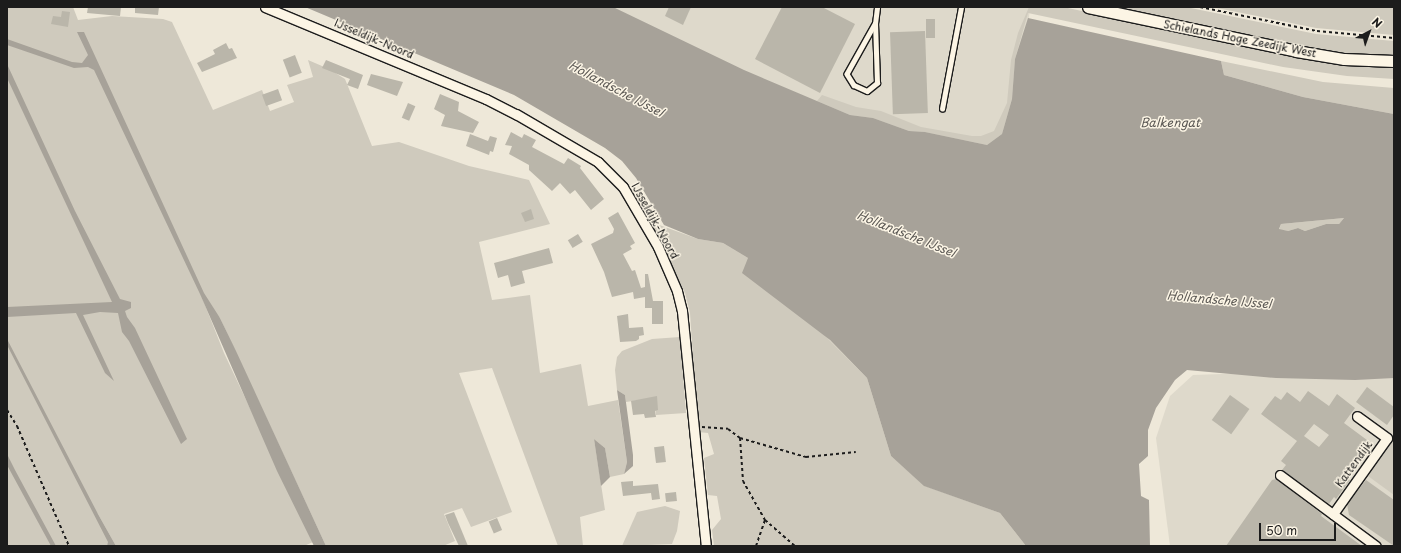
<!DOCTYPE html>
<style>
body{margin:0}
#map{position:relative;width:1401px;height:553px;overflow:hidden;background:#eee8d9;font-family:"Playpen Sans",sans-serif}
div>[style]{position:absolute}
.built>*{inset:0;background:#ded9cb}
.green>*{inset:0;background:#cfcabd}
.water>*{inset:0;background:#a7a299}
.building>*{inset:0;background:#bab6aa;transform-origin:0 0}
.path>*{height:2px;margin-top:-1px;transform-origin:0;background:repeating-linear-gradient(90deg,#1c1c1c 0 3px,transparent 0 6px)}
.roads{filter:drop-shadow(1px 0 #1c1c1c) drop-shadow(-1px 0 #1c1c1c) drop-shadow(0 1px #1c1c1c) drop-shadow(0 -1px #1c1c1c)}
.service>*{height:4.5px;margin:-2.25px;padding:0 2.25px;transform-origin:2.25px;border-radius:2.25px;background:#fcf5e5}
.minor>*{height:9px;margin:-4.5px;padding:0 4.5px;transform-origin:4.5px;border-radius:4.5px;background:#fcf5e5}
.tertiary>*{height:11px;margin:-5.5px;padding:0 5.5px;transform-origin:5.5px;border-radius:5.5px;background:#fcf5e5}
span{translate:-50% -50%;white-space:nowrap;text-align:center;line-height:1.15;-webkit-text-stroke:3px #fcf5e5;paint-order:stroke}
.street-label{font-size:11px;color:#1c1c1c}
.water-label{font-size:12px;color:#5b5854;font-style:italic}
.frame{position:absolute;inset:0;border:8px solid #1c1c1c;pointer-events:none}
.north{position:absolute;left:1349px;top:12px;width:40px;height:40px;-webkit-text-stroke:3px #fcf5e5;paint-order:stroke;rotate:41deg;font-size:11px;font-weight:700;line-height:16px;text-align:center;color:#1c1c1c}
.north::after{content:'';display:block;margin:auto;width:14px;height:18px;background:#1c1c1c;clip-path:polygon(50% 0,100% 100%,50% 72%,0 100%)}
.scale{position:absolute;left:1259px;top:523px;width:77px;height:18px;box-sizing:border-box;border:2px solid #1c1c1c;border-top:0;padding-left:5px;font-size:12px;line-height:14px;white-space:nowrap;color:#1c1c1c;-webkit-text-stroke:3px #fcf5e5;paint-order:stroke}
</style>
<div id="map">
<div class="built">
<div style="clip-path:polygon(599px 7px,1030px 7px,1014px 159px,871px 130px)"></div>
<div style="clip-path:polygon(1394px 368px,1394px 546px,1170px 546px,1156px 438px,1170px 396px,1193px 375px)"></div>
</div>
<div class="green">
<div style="clip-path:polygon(7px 7px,73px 7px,78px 20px,112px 16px,163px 19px,172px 22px,213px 110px,262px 90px,270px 111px,294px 102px,287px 85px,313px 77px,308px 60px,329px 69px,345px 79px,372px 146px,399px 142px,469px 166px,529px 180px,550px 224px,479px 242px,492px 300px,530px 295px,540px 373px,581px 364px,588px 406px,618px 400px,627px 462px,624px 474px,610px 477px,605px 448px,594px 439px,605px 510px,580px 517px,583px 546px,558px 546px,492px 368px,459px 373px,512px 512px,471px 527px,462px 508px,444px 514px,455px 541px,443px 546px,326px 546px,220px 318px,201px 295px,224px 353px,313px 542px,304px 546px,116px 546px,98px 514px,92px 509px,109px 542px,107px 546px,7px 546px)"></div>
<div style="clip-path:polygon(1029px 7px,1063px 7px,1295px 56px,1394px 66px,1394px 79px,1347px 76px,1283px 67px,1028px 13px,1015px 59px,1012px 99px,1002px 134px,987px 145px,925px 132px,909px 131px,873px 118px,850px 115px,817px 101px,822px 95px,856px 107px,881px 111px,921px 127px,972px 136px,981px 136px,994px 131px,1007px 103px,1011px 60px,1018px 33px)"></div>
<div style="clip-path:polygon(1109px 7px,1186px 7px,1316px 34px,1394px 41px,1394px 57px,1344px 54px,1295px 46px)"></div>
<div style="clip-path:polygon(1212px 7px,1394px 7px,1394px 35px,1316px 28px)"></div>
<div style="clip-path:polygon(1221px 61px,1323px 82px,1394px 88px,1394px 114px,1303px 97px,1224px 75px)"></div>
<div style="clip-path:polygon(1344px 218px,1339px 224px,1326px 224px,1305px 231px,1298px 228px,1288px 231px,1279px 230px,1281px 224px)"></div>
<div style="clip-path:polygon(651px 222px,698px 239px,723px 243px,748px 258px,867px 378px,891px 456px,925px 486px,1000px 513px,1026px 546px,714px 546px,712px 530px,721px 519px,717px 496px,708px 495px,704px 458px,714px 454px,708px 433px,698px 432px,690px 313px,685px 293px)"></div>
<div style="clip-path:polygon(680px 337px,686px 413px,656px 415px,654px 398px,626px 402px,625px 395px,617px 390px,615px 370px,617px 357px,622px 351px,652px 339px)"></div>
<div style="clip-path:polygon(1394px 439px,1394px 495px,1368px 476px)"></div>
<div style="clip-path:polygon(665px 506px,680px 511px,677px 531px,672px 544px,622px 546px,637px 512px)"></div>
</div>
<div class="water">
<div style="clip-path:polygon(evenodd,305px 7px,613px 7px,744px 70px,850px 115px,873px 118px,909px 131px,925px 132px,987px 145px,1002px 134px,1012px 99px,1015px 59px,1028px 18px,1221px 61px,1224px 75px,1303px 97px,1394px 114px,1394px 378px,1355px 380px,1276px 378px,1187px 370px,1175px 380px,1156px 408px,1148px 430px,1148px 456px,1139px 464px,1141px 496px,1149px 500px,1150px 546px,1026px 546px,1000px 513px,924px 486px,891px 456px,867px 378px,830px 340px,742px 273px,748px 258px,723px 243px,698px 239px,664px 225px,636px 178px,622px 161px,605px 148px,514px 95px,305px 7px,1344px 218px,1339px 224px,1326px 224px,1305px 231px,1298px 228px,1288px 231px,1279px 229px,1281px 224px,1344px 218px)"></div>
<div style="clip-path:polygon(77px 32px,84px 32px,204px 293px,220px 318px,236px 351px,326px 546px,314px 546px,277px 471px,200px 294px,94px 70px,88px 67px,74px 68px,7px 45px,7px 39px,72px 62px,82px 63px,88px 55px)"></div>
<div style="clip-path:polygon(7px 64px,75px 211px,120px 299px,131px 302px,131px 308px,125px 311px,127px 317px,135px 328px,187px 439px,181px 444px,129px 341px,122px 332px,118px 313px,100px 312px,83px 315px,114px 381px,105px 373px,76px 313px,7px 317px,7px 307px,112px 302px,7px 78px)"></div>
<div style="clip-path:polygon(7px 339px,98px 514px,116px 546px,107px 546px,108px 542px,7px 345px)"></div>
<div style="clip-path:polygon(617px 390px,625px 395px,633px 455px,633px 466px,624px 474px,627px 462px)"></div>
<div style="clip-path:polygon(594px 439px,605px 448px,610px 477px,601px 486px)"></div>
<div style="clip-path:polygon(7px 454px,15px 470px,56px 546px,51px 546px,7px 465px)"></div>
</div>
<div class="building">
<div style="clip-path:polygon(88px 7px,121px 7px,120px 16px,87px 13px)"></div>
<div style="clip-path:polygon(135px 7px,159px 7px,158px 15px,135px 13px)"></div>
<div style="clip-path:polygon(669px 7px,691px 7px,683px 25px,665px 16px)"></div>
<div style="clip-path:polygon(782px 7px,822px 7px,855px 24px,820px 93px,755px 59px)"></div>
<div style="clip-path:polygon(62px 11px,70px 12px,68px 27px,51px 24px,53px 16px,61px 17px)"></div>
<div style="left:926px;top:19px;width:9px;height:19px"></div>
<div style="left:925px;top:31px;width:82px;height:35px;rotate:88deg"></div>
<div style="clip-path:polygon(226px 43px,229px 49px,232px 48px,237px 58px,202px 72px,197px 63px,215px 54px,213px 50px)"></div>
<div style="left:295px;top:55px;width:19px;height:13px;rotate:69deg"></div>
<div style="clip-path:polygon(326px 60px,363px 75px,358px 89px,347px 85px,350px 79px,322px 68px)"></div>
<div style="clip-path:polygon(371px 74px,403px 82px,397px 96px,367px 85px)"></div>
<div style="left:278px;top:89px;width:12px;height:17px;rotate:70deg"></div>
<div style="clip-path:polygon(440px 94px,459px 102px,458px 111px,479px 122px,473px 133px,441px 126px,445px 115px,434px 109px)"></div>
<div style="left:408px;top:103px;width:8px;height:16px;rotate:23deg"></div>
<div style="clip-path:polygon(511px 132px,522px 138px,524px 134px,536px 140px,532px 147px,564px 164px,568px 158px,581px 166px,580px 168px,604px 199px,591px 210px,575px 190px,570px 194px,560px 183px,552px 191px,529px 170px,529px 165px,509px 154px,512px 146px,505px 145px)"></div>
<div style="clip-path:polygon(470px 134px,488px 141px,490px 136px,497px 138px,493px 152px,490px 151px,489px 155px,466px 146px)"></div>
<div style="clip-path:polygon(531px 209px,534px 219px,525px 222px,521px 213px)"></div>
<div style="clip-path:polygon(618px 212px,635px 243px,630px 246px,632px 249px,623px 254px,632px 271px,635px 270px,641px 288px,645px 287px,645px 274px,648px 274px,653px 301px,663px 301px,663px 324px,652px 324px,652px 308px,645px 308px,645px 297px,634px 299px,633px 292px,612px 297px,604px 272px,591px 244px,613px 233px,614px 229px,608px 218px)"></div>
<div style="left:578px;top:234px;width:9px;height:12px;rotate:58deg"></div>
<div style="clip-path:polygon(549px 248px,553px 263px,522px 271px,525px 283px,511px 287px,508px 275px,498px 278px,494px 263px)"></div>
<div style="clip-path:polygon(628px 314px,629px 328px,643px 327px,644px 335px,639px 336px,639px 339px,636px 341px,620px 342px,617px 316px)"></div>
<div style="clip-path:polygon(1367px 387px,1394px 407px,1394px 415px,1387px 425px,1356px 402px)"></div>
<div style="clip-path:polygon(evenodd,1308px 391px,1329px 406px,1337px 394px,1355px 408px,1344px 423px,1371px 443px,1346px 477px,1350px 480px,1336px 499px,1334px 497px,1329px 504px,1282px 470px,1286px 465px,1281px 461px,1297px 441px,1261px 414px,1275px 396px,1281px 400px,1287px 392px,1300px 402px,1308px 391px,1314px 424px,1329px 435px,1319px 447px,1304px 436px,1314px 424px)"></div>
<div style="left:1230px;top:395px;width:24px;height:31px;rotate:36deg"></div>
<div style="clip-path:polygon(657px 396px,658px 410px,655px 411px,656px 417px,645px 418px,644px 414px,633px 415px,631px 401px)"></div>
<div style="left:664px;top:446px;width:16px;height:10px;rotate:83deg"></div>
<div style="clip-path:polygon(1276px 479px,1322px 514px,1321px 516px,1362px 546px,1226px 546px,1272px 480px)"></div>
<div style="clip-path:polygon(1366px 480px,1394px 500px,1394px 546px,1349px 515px,1347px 504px)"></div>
<div style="clip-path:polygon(633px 481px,633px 486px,658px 484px,660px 499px,652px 500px,651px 493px,623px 496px,621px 482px)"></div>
<div style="left:676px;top:492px;width:9px;height:11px;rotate:84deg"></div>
<div style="clip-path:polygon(454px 512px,468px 546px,459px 546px,448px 523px,445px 515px)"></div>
<div style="left:497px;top:518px;width:13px;height:9px;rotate:67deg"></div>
</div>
<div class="path">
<div style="left:1200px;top:7px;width:119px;rotate:11.6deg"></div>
<div style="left:1317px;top:31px;width:77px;rotate:5.2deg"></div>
<div style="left:7px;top:410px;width:19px;rotate:58deg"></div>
<div style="left:17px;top:426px;width:131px;rotate:66.6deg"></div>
<div style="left:702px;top:427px;width:26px;rotate:4deg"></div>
<div style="left:728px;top:429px;width:15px;rotate:37deg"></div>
<div style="left:740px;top:438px;width:69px;rotate:16.1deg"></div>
<div style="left:806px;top:457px;width:50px;rotate:-5.7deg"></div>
<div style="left:740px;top:438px;width:43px;rotate:86deg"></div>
<div style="left:743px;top:481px;width:45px;rotate:60.6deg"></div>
<div style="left:765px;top:520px;width:40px;rotate:41deg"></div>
<div style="left:756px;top:546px;width:28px;rotate:-71deg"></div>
</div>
<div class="roads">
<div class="service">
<div style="left:875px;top:24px;width:57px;rotate:119.2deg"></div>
<div style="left:847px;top:74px;width:13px;rotate:58deg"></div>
<div style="left:854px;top:85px;width:14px;rotate:25deg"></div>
<div style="left:867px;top:91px;width:13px;rotate:-39deg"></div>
<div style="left:877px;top:83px;width:59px;rotate:-91.9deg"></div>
<div style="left:875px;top:24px;width:17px;rotate:-83deg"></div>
<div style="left:942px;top:109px;width:104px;rotate:-79.4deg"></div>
</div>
<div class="minor">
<div style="left:265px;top:7px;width:239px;rotate:22.6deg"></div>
<div style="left:486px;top:99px;width:34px;rotate:27deg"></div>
<div style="left:516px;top:114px;width:95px;rotate:30.3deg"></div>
<div style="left:598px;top:162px;width:35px;rotate:45deg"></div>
<div style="left:623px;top:187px;width:69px;rotate:59.7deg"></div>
<div style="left:658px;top:247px;width:48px;rotate:66.6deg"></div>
<div style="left:677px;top:291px;width:21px;rotate:76deg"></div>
<div style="left:682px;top:311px;width:236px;rotate:84.2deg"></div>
<div style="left:1280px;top:475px;width:119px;rotate:36.5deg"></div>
<div style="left:1333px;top:514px;width:93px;rotate:-54.6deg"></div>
<div style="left:1387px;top:438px;width:37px;rotate:-144deg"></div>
</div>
<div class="tertiary">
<div style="left:1088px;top:7px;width:213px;rotate:11.9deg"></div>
<div style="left:1296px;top:51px;width:49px;rotate:9.5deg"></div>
<div style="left:1344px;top:59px;width:50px;rotate:2.3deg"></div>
</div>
</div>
<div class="street-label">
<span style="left:374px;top:39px;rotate:23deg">IJsseldijk-Noord</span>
<span style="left:1240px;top:39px;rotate:11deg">Schielands Hoge Zeedijk West</span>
<span style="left:655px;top:221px;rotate:61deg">IJsseldijk-Noord</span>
<span style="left:1354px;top:464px;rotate:-54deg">Kattendijk</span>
</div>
<div class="water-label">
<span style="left:616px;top:89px;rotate:28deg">Hollandsche IJssel</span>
<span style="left:1170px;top:123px">Balkengat</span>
<span style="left:906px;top:234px;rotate:22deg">Hollandsche IJssel</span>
<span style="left:1219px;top:300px;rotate:5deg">Hollandsche IJssel</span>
</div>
<div class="frame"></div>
<div class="north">N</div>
<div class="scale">50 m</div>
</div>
